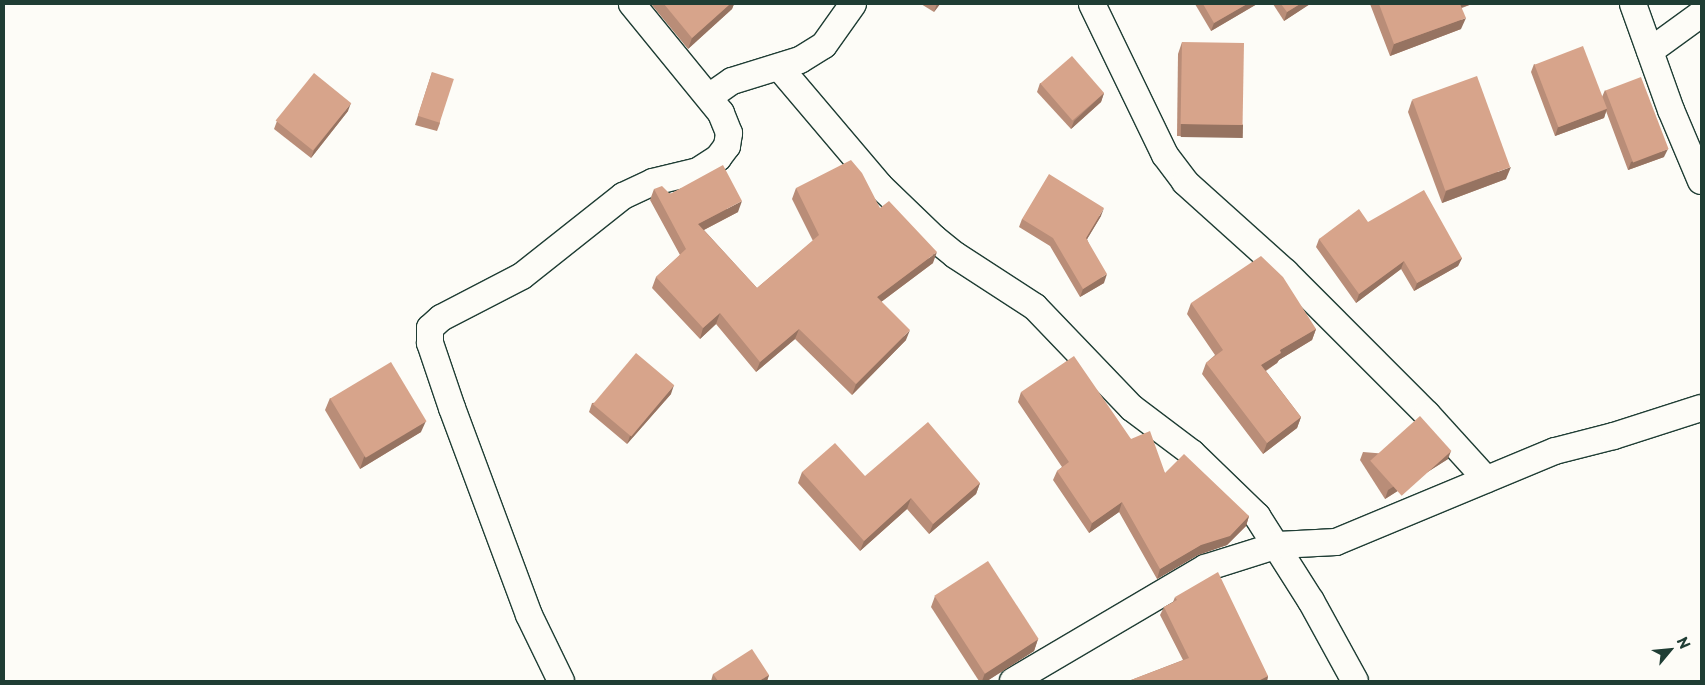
<!DOCTYPE html>
<style>
body{margin:0}
#map{position:relative;width:1705px;height:685px;overflow:hidden;background:#fdfcf7;font-family:"Playpen Sans",sans-serif}
div>[style]{position:absolute}
.roads{filter:drop-shadow(1px 0 #1f3d34) drop-shadow(-1px 0 #1f3d34) drop-shadow(0 1px #1f3d34) drop-shadow(0 -1px #1f3d34)}
.minor>*{height:26px;margin:-13px;padding:0 13px;transform-origin:13px;border-radius:13px;background:#fdfcf7}
.wall>*{inset:0;background:#b98d78}
.shaded-wall>*{inset:0;background:#967361;transform-origin:0 0}
.building>*{inset:0;background:#d7a48b;transform-origin:0 0}
span{translate:-50% -50%;white-space:nowrap;text-align:center;line-height:1.15;-webkit-text-stroke:4px #fdfcf7;paint-order:stroke}
.frame{position:absolute;inset:0;border:5px solid #1f3d34;pointer-events:none}
.north{position:absolute;left:1645px;top:625px;width:50px;height:50px;-webkit-text-stroke:4px #fdfcf7;paint-order:stroke;rotate:62deg;font-size:14px;font-weight:700;line-height:20px;text-align:center;color:#1f3d34}
.north::after{content:'';display:block;margin:auto;width:18px;height:22px;background:#1f3d34;clip-path:polygon(50% 0,100% 100%,50% 72%,0 100%)}
</style>
<div id="map">
<div class="roads">
<div class="minor">
<div style="left:1092px;top:4px;width:168px;rotate:64.2deg"></div>
<div style="left:1165px;top:155px;width:34px;rotate:53deg"></div>
<div style="left:1185px;top:182px;width:135px;rotate:42deg"></div>
<div style="left:1285px;top:272px;width:201px;rotate:45deg"></div>
<div style="left:1427px;top:414px;width:88px;rotate:47.8deg"></div>
<div style="left:1633px;top:4px;width:113px;rotate:70.3deg"></div>
<div style="left:1671px;top:110px;width:77px;rotate:67.1deg"></div>
<div style="left:1650px;top:51px;width:63px;rotate:-36deg"></div>
<div style="left:779px;top:67px;width:156px;rotate:49.7deg"></div>
<div style="left:880px;top:186px;width:75px;rotate:43.9deg"></div>
<div style="left:934px;top:238px;width:27px;rotate:39deg"></div>
<div style="left:955px;top:255px;width:95px;rotate:33deg"></div>
<div style="left:1035px;top:307px;width:140px;rotate:46.2deg"></div>
<div style="left:1132px;top:408px;width:75px;rotate:36.9deg"></div>
<div style="left:1192px;top:453px;width:91px;rotate:44.1deg"></div>
<div style="left:1257px;top:516px;width:101px;rotate:57.6deg"></div>
<div style="left:1311px;top:601px;width:91px;rotate:61.2deg"></div>
<div style="left:709px;top:97px;width:28px;rotate:-35deg"></div>
<div style="left:732px;top:81px;width:71px;rotate:-17.2deg"></div>
<div style="left:800px;top:60px;width:28px;rotate:-32deg"></div>
<div style="left:824px;top:45px;width:50px;rotate:-54.7deg"></div>
<div style="left:561px;top:681px;width:73px;rotate:-115.9deg"></div>
<div style="left:529px;top:615px;width:221px;rotate:-110.4deg"></div>
<div style="left:452px;top:408px;width:69px;rotate:-108.7deg"></div>
<div style="left:430px;top:343px;width:15px;rotate:-90deg"></div>
<div style="left:430px;top:328px;width:15px;rotate:-42deg"></div>
<div style="left:441px;top:318px;width:91px;rotate:-27.4deg"></div>
<div style="left:522px;top:276px;width:129px;rotate:-38.4deg"></div>
<div style="left:623px;top:196px;width:33px;rotate:-25deg"></div>
<div style="left:653px;top:182px;width:46px;rotate:-13.7deg"></div>
<div style="left:698px;top:171px;width:24px;rotate:-33deg"></div>
<div style="left:718px;top:158px;width:15px;rotate:-53deg"></div>
<div style="left:727px;top:146px;width:13px;rotate:-81deg"></div>
<div style="left:729px;top:133px;width:22px;rotate:-112deg"></div>
<div style="left:721px;top:113px;width:141px;rotate:-129.2deg"></div>
<div style="left:1013px;top:681px;width:223px;rotate:-30.5deg"></div>
<div style="left:1205px;top:568px;width:77px;rotate:-17.5deg"></div>
<div style="left:1278px;top:545px;width:58px;rotate:-3deg"></div>
<div style="left:1336px;top:542px;width:237px;rotate:-22.6deg"></div>
<div style="left:1555px;top:451px;width:61px;rotate:-14.3deg"></div>
<div style="left:1614px;top:436px;width:91px;rotate:-17.8deg"></div>
</div>
</div>
<div class="wall">
<div style="clip-path:polygon(651px 4px,734px 4px,732px 9px,688px 49px)"></div>
<div style="clip-path:polygon(921px 4px,940px 4px,934px 12px)"></div>
<div style="clip-path:polygon(1195px 4px,1257px 4px,1211px 31px)"></div>
<div style="clip-path:polygon(1273px 4px,1310px 4px,1284px 21px)"></div>
<div style="clip-path:polygon(1370px 4px,1472px 4px,1462px 8px,1461px 29px,1390px 56px)"></div>
<div style="clip-path:polygon(1182px 42px,1243px 125px,1239px 137px,1177px 136px,1178px 54px)"></div>
<div style="clip-path:polygon(1534px 64px,1602px 97px,1605px 90px,1664px 157px,1628px 170px,1606px 111px,1604px 118px,1555px 136px,1531px 72px)"></div>
<div style="clip-path:polygon(432px 72px,440px 123px,437px 131px,415px 125px)"></div>
<div style="clip-path:polygon(1040px 83px,1104px 93px,1101px 102px,1071px 129px,1037px 92px)"></div>
<div style="clip-path:polygon(1412px 100px,1506px 179px,1442px 203px,1408px 112px)"></div>
<div style="clip-path:polygon(348px 111px,311px 158px,274px 129px,277px 121px)"></div>
<div style="clip-path:polygon(796px 188px,880px 208px,933px 263px,881px 302px,906px 340px,852px 395px,795px 339px,756px 372px,716px 324px,700px 339px,652px 288px,656px 277px,680px 255px,650px 200px,654px 189px,738px 212px,704px 230px,757px 288px,813px 241px,792px 199px)"></div>
<div style="clip-path:polygon(1101px 216px,1087px 239px,1104px 283px,1080px 297px,1050px 246px,1019px 227px,1022px 219px)"></div>
<div style="clip-path:polygon(1368px 222px,1462px 258px,1458px 266px,1414px 291px,1401px 269px,1356px 303px,1316px 247px,1319px 239px)"></div>
<div style="clip-path:polygon(1191px 303px,1316px 329px,1312px 340px,1279px 360px,1277px 363px,1266px 371px,1301px 417px,1297px 428px,1263px 454px,1202px 374px,1206px 363px,1215px 355px,1187px 314px)"></div>
<div style="clip-path:polygon(1021px 392px,1131px 439px,1165px 473px,1249px 516px,1246px 526px,1227px 545px,1198px 555px,1157px 579px,1119px 512px,1089px 533px,1053px 480px,1057px 471px,1062px 467px,1018px 402px)"></div>
<div style="clip-path:polygon(671px 394px,627px 444px,589px 412px,592px 403px)"></div>
<div style="clip-path:polygon(330px 398px,421px 432px,360px 469px,325px 410px)"></div>
<div style="clip-path:polygon(1363px 452px,1448px 459px,1385px 499px,1360px 460px)"></div>
<div style="clip-path:polygon(802px 472px,865px 476px,980px 483px,976px 494px,929px 534px,907px 509px,860px 551px,798px 483px)"></div>
<div style="clip-path:polygon(935px 596px,1038px 639px,1034px 651px,987px 681px,979px 681px,931px 607px)"></div>
<div style="clip-path:polygon(1175px 597px,1268px 676px,1267px 681px,1130px 681px,1131px 680px,1183px 660px,1160px 615px,1164px 607px,1173px 602px)"></div>
<div style="clip-path:polygon(713px 674px,769px 675px,767px 681px,711px 681px)"></div>
</div>
<div class="shaded-wall">
<div style="clip-path:polygon(730px 4px,734px 4px,732px 9px,688px 49px,692px 38px)"></div>
<div style="clip-path:polygon(937px 4px,940px 4px,934px 12px)"></div>
<div style="clip-path:polygon(1247px 4px,1257px 4px,1211px 31px,1214px 23px)"></div>
<div style="clip-path:polygon(1300px 4px,1310px 4px,1284px 21px,1287px 12px)"></div>
<div style="clip-path:polygon(1457px 4px,1472px 4px,1454px 10px)"></div>
<div style="clip-path:polygon(1466px 18px,1461px 29px,1390px 56px,1394px 44px)"></div>
<div style="clip-path:polygon(1104px 93px,1101px 102px,1071px 129px,1074px 121px)"></div>
<div style="clip-path:polygon(351px 103px,348px 111px,311px 158px,314px 150px)"></div>
<div style="clip-path:polygon(1607px 109px,1604px 118px,1555px 136px,1558px 127px)"></div>
<div style="left:1181px;top:124px;width:62px;height:13px;rotate:1deg"></div>
<div style="clip-path:polygon(1668px 149px,1664px 157px,1628px 170px,1631px 162px)"></div>
<div style="clip-path:polygon(1511px 167px,1506px 179px,1442px 203px,1446px 191px)"></div>
<div style="clip-path:polygon(742px 201px,738px 212px,694px 235px,698px 224px)"></div>
<div style="clip-path:polygon(1104px 208px,1101px 216px,1083px 246px,1086px 238px)"></div>
<div style="clip-path:polygon(937px 252px,933px 263px,873px 308px,877px 297px)"></div>
<div style="clip-path:polygon(1462px 258px,1458px 266px,1414px 291px,1417px 283px)"></div>
<div style="clip-path:polygon(1404px 261px,1401px 269px,1356px 303px,1359px 294px)"></div>
<div style="clip-path:polygon(1107px 274px,1104px 283px,1080px 297px,1083px 289px)"></div>
<div style="clip-path:polygon(720px 313px,716px 324px,700px 339px,703px 328px)"></div>
<div style="clip-path:polygon(799px 329px,795px 339px,756px 372px,760px 362px)"></div>
<div style="clip-path:polygon(1316px 329px,1312px 340px,1279px 360px,1277px 363px,1257px 376px,1261px 365px,1280px 350px)"></div>
<div style="clip-path:polygon(910px 330px,906px 340px,852px 395px,856px 384px)"></div>
<div style="clip-path:polygon(674px 385px,671px 394px,627px 444px,630px 436px)"></div>
<div style="clip-path:polygon(1301px 417px,1297px 428px,1263px 454px,1267px 443px)"></div>
<div style="clip-path:polygon(426px 421px,421px 432px,360px 469px,364px 457px)"></div>
<div style="clip-path:polygon(1451px 451px,1448px 459px,1385px 499px,1388px 490px)"></div>
<div style="clip-path:polygon(980px 483px,976px 494px,929px 534px,933px 524px)"></div>
<div style="clip-path:polygon(911px 498px,907px 509px,860px 551px,864px 541px)"></div>
<div style="clip-path:polygon(1122px 502px,1119px 512px,1089px 533px,1092px 523px)"></div>
<div style="clip-path:polygon(1249px 516px,1246px 526px,1227px 545px,1198px 555px,1157px 579px,1160px 569px)"></div>
<div style="clip-path:polygon(1038px 639px,1034px 651px,987px 681px,982px 681px,985px 673px)"></div>
<div style="clip-path:polygon(769px 675px,767px 681px,759px 681px)"></div>
<div style="clip-path:polygon(1268px 676px,1267px 681px,1258px 681px)"></div>
</div>
<div class="building">
<div style="clip-path:polygon(664px 4px,730px 4px,692px 38px)"></div>
<div style="clip-path:polygon(1203px 4px,1247px 4px,1214px 23px)"></div>
<div style="clip-path:polygon(1281px 4px,1300px 4px,1287px 12px)"></div>
<div style="clip-path:polygon(1379px 4px,1460px 4px,1466px 18px,1394px 44px)"></div>
<div style="left:1182px;top:42px;width:62px;height:82px;rotate:1deg"></div>
<div style="left:1583px;top:46px;width:67px;height:52px;rotate:69deg"></div>
<div style="left:1072px;top:56px;width:49px;height:42px;rotate:49deg"></div>
<div style="left:432px;top:72px;width:23px;height:46px;rotate:18deg"></div>
<div style="left:314px;top:73px;width:48px;height:61px;rotate:39deg"></div>
<div style="left:1477px;top:76px;width:97px;height:69px;rotate:70deg"></div>
<div style="left:1641px;top:77px;width:77px;height:38px;rotate:69deg"></div>
<div style="clip-path:polygon(851px 160px,862px 173px,880px 208px,889px 201px,937px 252px,877px 297px,910px 330px,856px 384px,799px 329px,760px 362px,720px 313px,703px 328px,656px 277px,686px 249px,654px 189px,662px 186px,670px 194px,723px 165px,742px 201px,698px 224px,757px 288px,819px 235px,796px 188px)"></div>
<div style="clip-path:polygon(1049px 174px,1104px 208px,1086px 238px,1107px 274px,1083px 289px,1053px 238px,1022px 219px)"></div>
<div style="clip-path:polygon(1424px 190px,1462px 258px,1417px 283px,1404px 261px,1359px 294px,1319px 239px,1359px 209px,1368px 222px)"></div>
<div style="clip-path:polygon(1261px 256px,1283px 277px,1316px 329px,1280px 350px,1281px 353px,1261px 365px,1301px 417px,1267px 443px,1206px 363px,1223px 350px,1191px 303px)"></div>
<div style="left:636px;top:353px;width:50px;height:67px;rotate:40deg"></div>
<div style="clip-path:polygon(1074px 356px,1131px 439px,1150px 431px,1165px 473px,1184px 454px,1249px 516px,1230px 536px,1201px 545px,1160px 569px,1122px 502px,1092px 523px,1057px 471px,1069px 462px,1021px 392px)"></div>
<div style="left:391px;top:362px;width:69px;height:71px;rotate:59deg"></div>
<div style="left:1420px;top:416px;width:47px;height:67px;rotate:48deg"></div>
<div style="clip-path:polygon(928px 422px,980px 483px,933px 524px,911px 498px,864px 541px,802px 472px,835px 443px,865px 476px)"></div>
<div style="left:988px;top:561px;width:93px;height:64px;rotate:57deg"></div>
<div style="clip-path:polygon(1218px 572px,1268px 676px,1258px 681px,1132px 681px,1131px 680px,1189px 658px,1164px 607px,1177px 600px,1175px 597px)"></div>
<div style="clip-path:polygon(752px 649px,769px 675px,759px 681px,718px 681px,713px 674px)"></div>
</div>
<div class="frame"></div>
<div class="north">N</div>
</div>
